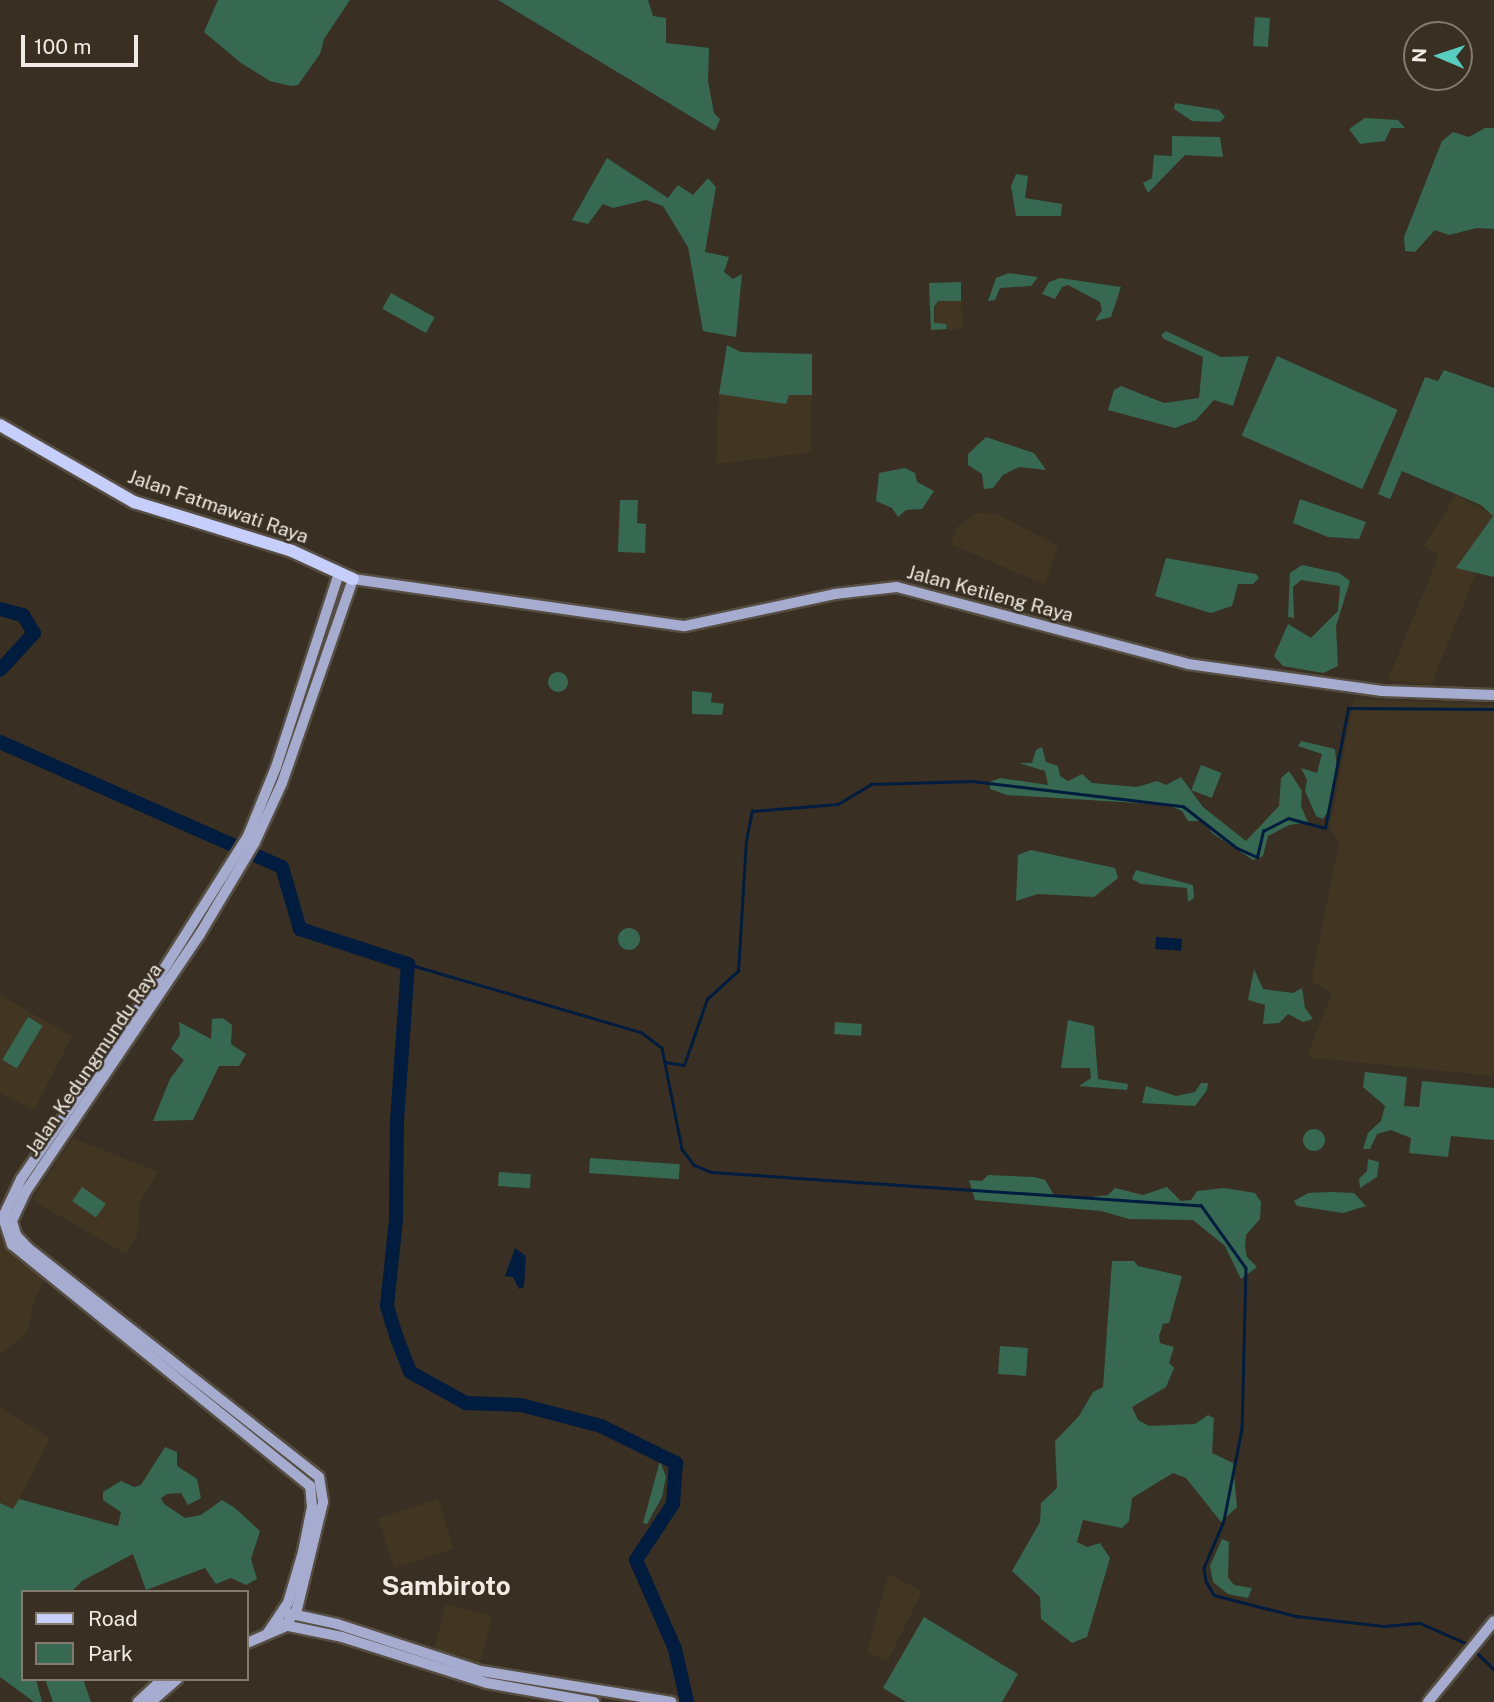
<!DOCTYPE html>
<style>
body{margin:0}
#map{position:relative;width:1494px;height:1702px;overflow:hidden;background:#393023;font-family:"Public Sans",sans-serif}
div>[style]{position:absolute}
.built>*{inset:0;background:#423623;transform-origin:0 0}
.green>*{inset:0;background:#376852;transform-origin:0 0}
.round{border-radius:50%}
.water>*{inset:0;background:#001c3e;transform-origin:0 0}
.stream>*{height:2.5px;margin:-1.25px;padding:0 1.25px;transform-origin:1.25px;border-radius:1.25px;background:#001c3e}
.river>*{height:14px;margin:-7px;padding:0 7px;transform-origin:7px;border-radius:7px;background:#001c3e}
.roads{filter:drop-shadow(2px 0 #564e42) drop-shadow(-2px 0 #564e42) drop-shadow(0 2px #564e42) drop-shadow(0 -2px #564e42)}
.secondary>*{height:10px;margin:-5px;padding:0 5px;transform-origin:5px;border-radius:5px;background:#a6acd0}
.primary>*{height:12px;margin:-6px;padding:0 6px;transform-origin:6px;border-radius:6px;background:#c6cefc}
span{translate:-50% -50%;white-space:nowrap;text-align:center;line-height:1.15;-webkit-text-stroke:5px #393023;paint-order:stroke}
.street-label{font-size:19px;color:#f1ebe3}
.district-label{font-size:26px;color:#f1ebe3;font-weight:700}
.legend{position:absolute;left:21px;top:1590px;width:228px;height:91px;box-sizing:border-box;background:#393023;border:2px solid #837b70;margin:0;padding:9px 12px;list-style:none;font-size:21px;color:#f1ebe3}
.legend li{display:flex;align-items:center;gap:14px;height:35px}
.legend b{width:35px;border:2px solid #837b70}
.north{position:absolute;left:1403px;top:21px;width:70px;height:70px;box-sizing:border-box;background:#393023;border:2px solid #837b70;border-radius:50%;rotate:272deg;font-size:19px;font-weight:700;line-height:28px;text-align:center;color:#f1ebe3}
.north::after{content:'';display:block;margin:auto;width:24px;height:32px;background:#58cec0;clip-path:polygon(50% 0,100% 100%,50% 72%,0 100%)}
.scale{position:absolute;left:21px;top:35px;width:117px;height:32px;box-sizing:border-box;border:4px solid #f1ebe3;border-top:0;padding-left:9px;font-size:21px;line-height:24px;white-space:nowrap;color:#f1ebe3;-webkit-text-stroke:5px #393023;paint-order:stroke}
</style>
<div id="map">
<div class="built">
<div style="clip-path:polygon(937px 301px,961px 301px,963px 327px,950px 331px,945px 324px,934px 323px)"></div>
<div style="clip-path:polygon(719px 394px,812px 395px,811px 452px,716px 464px)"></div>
<div style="clip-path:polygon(1456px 495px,1493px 515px,1457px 567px,1477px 571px,1431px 685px,1388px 680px,1439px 555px,1424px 546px)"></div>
<div style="clip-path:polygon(976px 513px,997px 514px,1058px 546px,1045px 585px,951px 544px,957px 527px)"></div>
<div style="clip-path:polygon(1354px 699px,1494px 705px,1494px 1076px,1307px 1057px,1332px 993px,1313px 982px,1312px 976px,1339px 844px,1330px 828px)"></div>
<div style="clip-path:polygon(0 995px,72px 1036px,34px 1110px,0 1093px)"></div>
<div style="clip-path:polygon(73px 1138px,158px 1172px,140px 1202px,137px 1236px,126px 1254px,32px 1200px)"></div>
<div style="clip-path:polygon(0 1234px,48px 1276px,35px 1297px,27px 1332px,0 1355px)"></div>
<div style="clip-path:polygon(0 1407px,50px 1438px,14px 1509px,0 1503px)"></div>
<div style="left:438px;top:1499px;width:52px;height:63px;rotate:72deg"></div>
<div style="clip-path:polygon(888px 1574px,922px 1591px,888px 1661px,867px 1652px)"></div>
<div style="left:446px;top:1604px;width:48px;height:49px;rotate:15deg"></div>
</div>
<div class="green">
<div style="clip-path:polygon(218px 0,350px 0,324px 39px,320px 54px,298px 85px,291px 86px,270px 81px,241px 63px,204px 32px)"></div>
<div style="clip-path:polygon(498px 0,648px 0,653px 16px,666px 18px,666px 43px,709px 48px,708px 81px,714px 113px,720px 119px,715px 131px)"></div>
<div style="left:1255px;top:17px;width:15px;height:29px;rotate:4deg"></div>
<div style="clip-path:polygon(1175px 103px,1219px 110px,1225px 117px,1220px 122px,1192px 121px,1174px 109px)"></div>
<div style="clip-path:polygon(1365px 118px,1398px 120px,1405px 128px,1391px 128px,1385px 141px,1360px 144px,1349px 129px)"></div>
<div style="clip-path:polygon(1485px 128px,1494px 128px,1494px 229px,1477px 228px,1449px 235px,1435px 230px,1415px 252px,1405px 251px,1404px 237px,1442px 141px,1453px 132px,1469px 137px)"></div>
<div style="clip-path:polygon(1172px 136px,1220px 137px,1223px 157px,1185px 155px,1148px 193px,1143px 183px,1152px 178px,1154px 155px,1172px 156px)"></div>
<div style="clip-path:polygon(607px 158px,668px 198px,678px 185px,693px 195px,708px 178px,716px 187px,705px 252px,729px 257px,724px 272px,733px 279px,742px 274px,736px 337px,703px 331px,688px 247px,663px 206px,646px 200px,613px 208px,603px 204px,588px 224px,572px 220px)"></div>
<div style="clip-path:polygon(1016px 174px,1028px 176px,1025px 198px,1062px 204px,1061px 216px,1016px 216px,1011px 186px)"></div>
<div style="clip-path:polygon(1009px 273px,1038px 277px,1031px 286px,1000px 288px,995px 300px,988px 301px,996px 278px)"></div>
<div style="clip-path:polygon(1060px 278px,1121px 287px,1111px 317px,1095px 321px,1102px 310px,1100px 302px,1068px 285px,1062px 287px,1055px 299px,1042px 294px,1049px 282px)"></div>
<div style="clip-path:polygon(961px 282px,961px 301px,938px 301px,934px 307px,934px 323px,946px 324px,947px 329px,931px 330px,929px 283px)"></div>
<div style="left:391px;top:293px;width:50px;height:18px;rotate:29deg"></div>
<div style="clip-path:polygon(1166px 331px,1221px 357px,1249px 356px,1233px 406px,1214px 400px,1196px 420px,1175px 428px,1108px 410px,1114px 390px,1121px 386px,1164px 403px,1199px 398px,1203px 357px,1164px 339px,1161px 335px)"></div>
<div style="clip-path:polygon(727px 345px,741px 352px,812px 354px,812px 395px,789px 395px,786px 404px,719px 394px)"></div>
<div style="left:1277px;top:356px;width:132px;height:87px;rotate:24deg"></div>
<div style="clip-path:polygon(1444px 370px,1494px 388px,1494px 577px,1456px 568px,1493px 516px,1481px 505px,1402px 471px,1390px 499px,1378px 494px,1425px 377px,1438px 381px)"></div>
<div style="clip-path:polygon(986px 437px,1034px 453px,1046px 470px,1019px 467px,1003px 475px,993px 488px,984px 489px,982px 474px,968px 465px,968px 454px)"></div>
<div style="clip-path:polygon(905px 468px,915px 473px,917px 482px,934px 491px,922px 509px,906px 510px,898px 517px,892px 508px,876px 501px,879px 473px)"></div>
<div style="clip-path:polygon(1300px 499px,1366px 522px,1359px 539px,1328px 537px,1293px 523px)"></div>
<div style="clip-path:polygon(620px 500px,638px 500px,637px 523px,646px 524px,645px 553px,618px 552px)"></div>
<div style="clip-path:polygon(1166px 558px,1256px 574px,1259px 578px,1253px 584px,1238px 584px,1232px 606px,1211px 613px,1155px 596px)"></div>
<div style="clip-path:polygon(1302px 565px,1339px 573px,1350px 581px,1336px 626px,1338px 666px,1323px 673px,1283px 666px,1274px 656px,1288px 624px,1311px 638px,1338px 611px,1340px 586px,1301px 580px,1293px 587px,1294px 618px,1288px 617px,1290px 573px)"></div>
<div class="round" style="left:548px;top:672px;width:20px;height:20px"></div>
<div style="clip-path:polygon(692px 691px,712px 693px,711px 702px,724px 704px,722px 715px,692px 714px)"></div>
<div style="clip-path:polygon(1301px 741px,1335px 749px,1337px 768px,1329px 810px,1323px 819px,1316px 816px,1305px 791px,1307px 780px,1301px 768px,1317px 773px,1322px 754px,1298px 746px)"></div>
<div style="clip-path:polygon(1042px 747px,1046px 762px,1058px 766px,1060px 776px,1068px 781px,1082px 774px,1092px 783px,1137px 787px,1157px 781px,1166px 785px,1181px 777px,1203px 807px,1246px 841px,1279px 806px,1281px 778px,1289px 771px,1302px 791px,1301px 806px,1308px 822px,1289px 825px,1268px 836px,1263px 856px,1253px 860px,1212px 833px,1204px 821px,1188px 821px,1182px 811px,1168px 805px,1007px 795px,990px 789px,990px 782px,1000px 778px,1048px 785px,1045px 771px,1019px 763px,1032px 763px,1036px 750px)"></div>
<div style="left:1201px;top:765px;width:22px;height:27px;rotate:21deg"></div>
<div style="clip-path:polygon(1031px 850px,1115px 868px,1118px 878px,1094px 897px,1038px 894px,1016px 901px,1018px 855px)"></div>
<div style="clip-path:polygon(1136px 870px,1193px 885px,1194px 898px,1188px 902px,1187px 888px,1141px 884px,1132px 879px)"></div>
<div class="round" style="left:618px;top:928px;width:22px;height:22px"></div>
<div style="clip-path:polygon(1254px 969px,1263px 989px,1293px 993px,1302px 988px,1305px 1008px,1313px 1019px,1303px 1022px,1288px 1014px,1279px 1023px,1263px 1024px,1265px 1005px,1248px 1000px)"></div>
<div style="left:28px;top:1017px;width:17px;height:50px;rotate:31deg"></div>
<div style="clip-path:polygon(223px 1018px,232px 1025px,231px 1044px,246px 1054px,239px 1066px,219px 1066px,193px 1120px,153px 1121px,170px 1079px,184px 1060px,171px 1049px,180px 1035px,179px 1022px,211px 1039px,212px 1019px)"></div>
<div style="clip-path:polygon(1068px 1020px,1094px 1026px,1098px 1079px,1128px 1084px,1127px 1090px,1079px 1086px,1091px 1078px,1090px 1068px,1061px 1068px)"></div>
<div style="left:835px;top:1022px;width:27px;height:12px;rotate:4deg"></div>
<div style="clip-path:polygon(1365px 1072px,1407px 1077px,1404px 1106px,1419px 1107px,1422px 1081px,1494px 1088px,1494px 1140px,1451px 1136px,1448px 1157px,1409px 1153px,1411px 1138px,1391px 1130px,1377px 1134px,1370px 1149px,1363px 1149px,1368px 1133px,1381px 1121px,1385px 1106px,1363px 1087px)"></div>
<div style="clip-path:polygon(1201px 1083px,1208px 1083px,1207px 1090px,1195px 1106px,1142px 1103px,1146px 1086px,1176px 1096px,1195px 1092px)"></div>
<div class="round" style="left:1303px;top:1129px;width:22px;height:22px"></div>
<div style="left:590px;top:1158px;width:90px;height:15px;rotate:4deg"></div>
<div style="clip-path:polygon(1368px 1159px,1379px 1162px,1377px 1177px,1360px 1188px,1359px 1179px,1367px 1171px)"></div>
<div style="left:499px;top:1172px;width:32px;height:14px;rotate:4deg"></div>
<div style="clip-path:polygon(988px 1175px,1034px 1177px,1045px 1180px,1054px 1195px,1083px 1198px,1108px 1195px,1115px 1188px,1143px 1195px,1167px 1187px,1181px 1201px,1191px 1200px,1197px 1191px,1224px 1188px,1255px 1193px,1261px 1202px,1260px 1219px,1246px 1235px,1245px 1247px,1247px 1257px,1257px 1267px,1241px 1279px,1225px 1246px,1193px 1220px,1129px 1219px,1101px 1211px,975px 1200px,969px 1180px,982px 1181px)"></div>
<div style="left:82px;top:1187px;width:29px;height:17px;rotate:35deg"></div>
<div style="clip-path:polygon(1332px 1192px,1354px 1193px,1366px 1206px,1343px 1213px,1297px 1206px,1294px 1201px,1308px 1193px)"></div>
<div style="clip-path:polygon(1112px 1261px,1134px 1261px,1138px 1266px,1182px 1276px,1169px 1323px,1163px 1324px,1159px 1336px,1160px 1343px,1174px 1347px,1169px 1363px,1174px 1368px,1166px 1387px,1132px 1407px,1138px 1420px,1149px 1426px,1195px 1424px,1208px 1415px,1214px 1418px,1212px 1453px,1233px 1463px,1237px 1507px,1221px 1522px,1186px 1478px,1173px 1473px,1132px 1498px,1129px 1521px,1122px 1528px,1083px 1520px,1077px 1542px,1087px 1547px,1100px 1543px,1110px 1558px,1087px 1637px,1072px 1643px,1041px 1619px,1040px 1597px,1012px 1571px,1040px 1522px,1041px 1503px,1057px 1488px,1055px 1441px,1079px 1416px,1093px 1392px,1103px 1387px)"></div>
<div style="left:1000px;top:1346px;width:28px;height:28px;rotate:4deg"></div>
<div style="clip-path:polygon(165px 1447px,177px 1452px,177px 1466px,197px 1479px,201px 1498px,188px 1505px,181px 1493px,167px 1494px,161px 1498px,164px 1504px,185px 1518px,201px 1515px,222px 1500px,235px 1508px,260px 1531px,251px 1559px,257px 1579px,246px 1585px,231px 1578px,216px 1584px,205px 1568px,146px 1590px,133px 1554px,82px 1581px,71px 1592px,23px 1592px,23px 1679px,36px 1679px,42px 1702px,34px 1702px,0 1677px,0 1503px,13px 1509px,19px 1499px,118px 1526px,121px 1512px,103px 1500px,103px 1492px,121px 1481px,134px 1487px,141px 1485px)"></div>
<div style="clip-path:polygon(660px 1461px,666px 1477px,662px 1497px,647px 1524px,643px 1523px)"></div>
<div style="clip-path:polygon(1222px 1539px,1229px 1542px,1228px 1578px,1234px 1585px,1252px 1588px,1248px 1598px,1228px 1594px,1213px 1582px,1210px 1566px)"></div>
<div style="clip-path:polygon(924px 1617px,1018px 1674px,1002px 1702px,906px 1702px,883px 1688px)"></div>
<div style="clip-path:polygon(45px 1679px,83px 1679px,91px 1702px,53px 1702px)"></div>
</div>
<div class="water">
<div style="left:1156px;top:937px;width:26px;height:12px;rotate:4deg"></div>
<div style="clip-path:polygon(515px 1248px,526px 1256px,524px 1287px,519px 1289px,513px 1277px,505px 1276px)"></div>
</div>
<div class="stream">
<div style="left:408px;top:964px;width:243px;rotate:16.3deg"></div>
<div style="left:641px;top:1032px;width:26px;rotate:37deg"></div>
<div style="left:662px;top:1048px;width:103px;rotate:78.8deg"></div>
<div style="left:682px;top:1149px;width:20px;rotate:53deg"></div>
<div style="left:694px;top:1165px;width:18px;rotate:22deg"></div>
<div style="left:711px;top:1172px;width:491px;rotate:3.9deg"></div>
<div style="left:1201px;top:1205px;width:77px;rotate:54.5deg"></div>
<div style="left:1246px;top:1268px;width:161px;rotate:91.4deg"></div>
<div style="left:1242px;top:1429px;width:94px;rotate:101.1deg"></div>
<div style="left:1224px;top:1521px;width:51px;rotate:113.1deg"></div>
<div style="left:1204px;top:1568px;width:13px;rotate:81deg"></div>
<div style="left:1206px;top:1581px;width:16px;rotate:60deg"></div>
<div style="left:1214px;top:1595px;width:85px;rotate:14.4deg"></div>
<div style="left:1296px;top:1616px;width:89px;rotate:6.5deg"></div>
<div style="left:1384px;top:1626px;width:36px;rotate:-5deg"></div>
<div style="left:1420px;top:1623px;width:55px;rotate:23.7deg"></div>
<div style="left:665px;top:1062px;width:19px;rotate:9deg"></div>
<div style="left:684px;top:1065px;width:70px;rotate:-70.8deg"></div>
<div style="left:707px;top:999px;width:42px;rotate:-42.1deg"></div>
<div style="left:738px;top:971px;width:130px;rotate:-86.5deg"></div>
<div style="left:746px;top:841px;width:31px;rotate:-79deg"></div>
<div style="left:752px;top:811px;width:86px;rotate:-4.7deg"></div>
<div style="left:838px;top:804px;width:39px;rotate:-31deg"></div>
<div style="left:871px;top:784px;width:101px;rotate:-1.7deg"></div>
<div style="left:972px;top:781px;width:212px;rotate:6.8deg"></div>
<div style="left:1183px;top:806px;width:68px;rotate:37.9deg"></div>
<div style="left:1237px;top:848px;width:22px;rotate:24deg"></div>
<div style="left:1257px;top:857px;width:27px;rotate:-77deg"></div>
<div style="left:1263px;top:831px;width:28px;rotate:-27deg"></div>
<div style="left:1288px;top:818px;width:38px;rotate:15deg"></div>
<div style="left:1325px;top:828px;width:122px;rotate:-79.1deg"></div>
<div style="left:1348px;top:708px;width:146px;rotate:0.4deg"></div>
<div style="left:1474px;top:1650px;width:28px;rotate:44deg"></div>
</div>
<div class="river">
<div style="left:0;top:609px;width:24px;rotate:15deg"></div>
<div style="left:23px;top:615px;width:21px;rotate:59deg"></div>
<div style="left:34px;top:633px;width:50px;rotate:132.6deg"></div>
<div style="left:0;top:742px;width:308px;rotate:23.9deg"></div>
<div style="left:282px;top:867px;width:65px;rotate:73.8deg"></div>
<div style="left:300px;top:929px;width:114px;rotate:18deg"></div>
<div style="left:408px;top:964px;width:157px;rotate:94deg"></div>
<div style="left:397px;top:1121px;width:99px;rotate:90.6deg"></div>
<div style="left:396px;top:1220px;width:86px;rotate:96deg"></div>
<div style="left:387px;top:1306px;width:34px;rotate:73deg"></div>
<div style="left:397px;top:1338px;width:36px;rotate:69deg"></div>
<div style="left:410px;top:1372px;width:64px;rotate:29deg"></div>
<div style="left:466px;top:1403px;width:55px;rotate:2.1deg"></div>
<div style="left:521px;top:1405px;width:83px;rotate:14.7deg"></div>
<div style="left:601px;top:1426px;width:84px;rotate:26.3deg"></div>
<div style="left:676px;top:1463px;width:41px;rotate:94.2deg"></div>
<div style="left:673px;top:1504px;width:67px;rotate:123.5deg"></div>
<div style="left:636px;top:1560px;width:97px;rotate:66.3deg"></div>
<div style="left:675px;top:1649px;width:54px;rotate:77.2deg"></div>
</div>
<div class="roads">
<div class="secondary">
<div style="left:287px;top:1613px;width:51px;rotate:12.4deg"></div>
<div style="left:337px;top:1624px;width:151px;rotate:18.1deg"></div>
<div style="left:481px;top:1671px;width:193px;rotate:9.2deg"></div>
<div style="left:279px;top:1624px;width:64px;rotate:11.7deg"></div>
<div style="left:342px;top:1637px;width:152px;rotate:17.6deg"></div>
<div style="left:487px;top:1683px;width:109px;rotate:10.1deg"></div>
<div style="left:267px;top:1634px;width:37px;rotate:-56deg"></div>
<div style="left:288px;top:1603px;width:53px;rotate:-73.6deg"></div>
<div style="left:303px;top:1552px;width:46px;rotate:-78.7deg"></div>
<div style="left:312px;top:1507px;width:21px;rotate:-95deg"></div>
<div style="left:310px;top:1486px;width:383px;rotate:-141deg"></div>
<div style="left:12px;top:1245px;width:29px;rotate:-108deg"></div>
<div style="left:3px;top:1217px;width:42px;rotate:-64.7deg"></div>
<div style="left:21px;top:1179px;width:215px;rotate:-55.4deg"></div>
<div style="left:143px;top:1002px;width:196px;rotate:-57.7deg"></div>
<div style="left:248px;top:836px;width:74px;rotate:-67.9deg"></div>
<div style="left:276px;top:767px;width:204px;rotate:-72deg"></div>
<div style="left:247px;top:1643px;width:40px;rotate:-23.4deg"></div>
<div style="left:284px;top:1627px;width:22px;rotate:-54deg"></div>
<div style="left:297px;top:1609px;width:110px;rotate:-76.3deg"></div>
<div style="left:323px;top:1502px;width:25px;rotate:-99deg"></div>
<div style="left:319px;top:1477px;width:370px;rotate:-141.8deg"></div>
<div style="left:28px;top:1248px;width:18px;rotate:-133deg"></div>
<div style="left:16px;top:1235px;width:15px;rotate:-106deg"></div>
<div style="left:12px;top:1221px;width:33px;rotate:-65deg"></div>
<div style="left:26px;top:1191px;width:310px;rotate:-55.9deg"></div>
<div style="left:200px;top:934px;width:107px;rotate:-59.1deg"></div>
<div style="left:255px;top:842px;width:65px;rotate:-65.4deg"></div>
<div style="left:282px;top:783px;width:216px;rotate:-70.8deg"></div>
<div style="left:353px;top:579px;width:335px;rotate:8.1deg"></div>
<div style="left:685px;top:626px;width:153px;rotate:-12deg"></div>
<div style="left:835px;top:594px;width:62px;rotate:-6.4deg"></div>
<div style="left:897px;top:587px;width:301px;rotate:14.8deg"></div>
<div style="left:1188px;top:664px;width:196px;rotate:7.9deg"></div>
<div style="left:1382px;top:691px;width:112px;rotate:2deg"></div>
<div style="left:138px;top:1702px;width:34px;rotate:-43deg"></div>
<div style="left:151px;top:1702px;width:35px;rotate:-41deg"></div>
<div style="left:1428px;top:1702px;width:104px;rotate:-50.8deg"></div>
</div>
<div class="primary">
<div style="left:0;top:425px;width:155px;rotate:29.9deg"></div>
<div style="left:134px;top:502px;width:165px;rotate:17.2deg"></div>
<div style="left:292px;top:551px;width:67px;rotate:24.7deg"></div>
</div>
</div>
<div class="street-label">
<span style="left:218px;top:507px;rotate:19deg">Jalan Fatmawati Raya</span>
<span style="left:990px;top:594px;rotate:15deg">Jalan Ketileng Raya</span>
<span style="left:94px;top:1060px;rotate:-56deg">Jalan Kedungmundu Raya</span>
</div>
<div class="district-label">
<span style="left:446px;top:1586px">Sambiroto</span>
</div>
<ul class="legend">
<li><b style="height:9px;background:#c6cefc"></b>Road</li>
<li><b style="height:19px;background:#376852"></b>Park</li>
</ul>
<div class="north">N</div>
<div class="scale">100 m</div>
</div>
